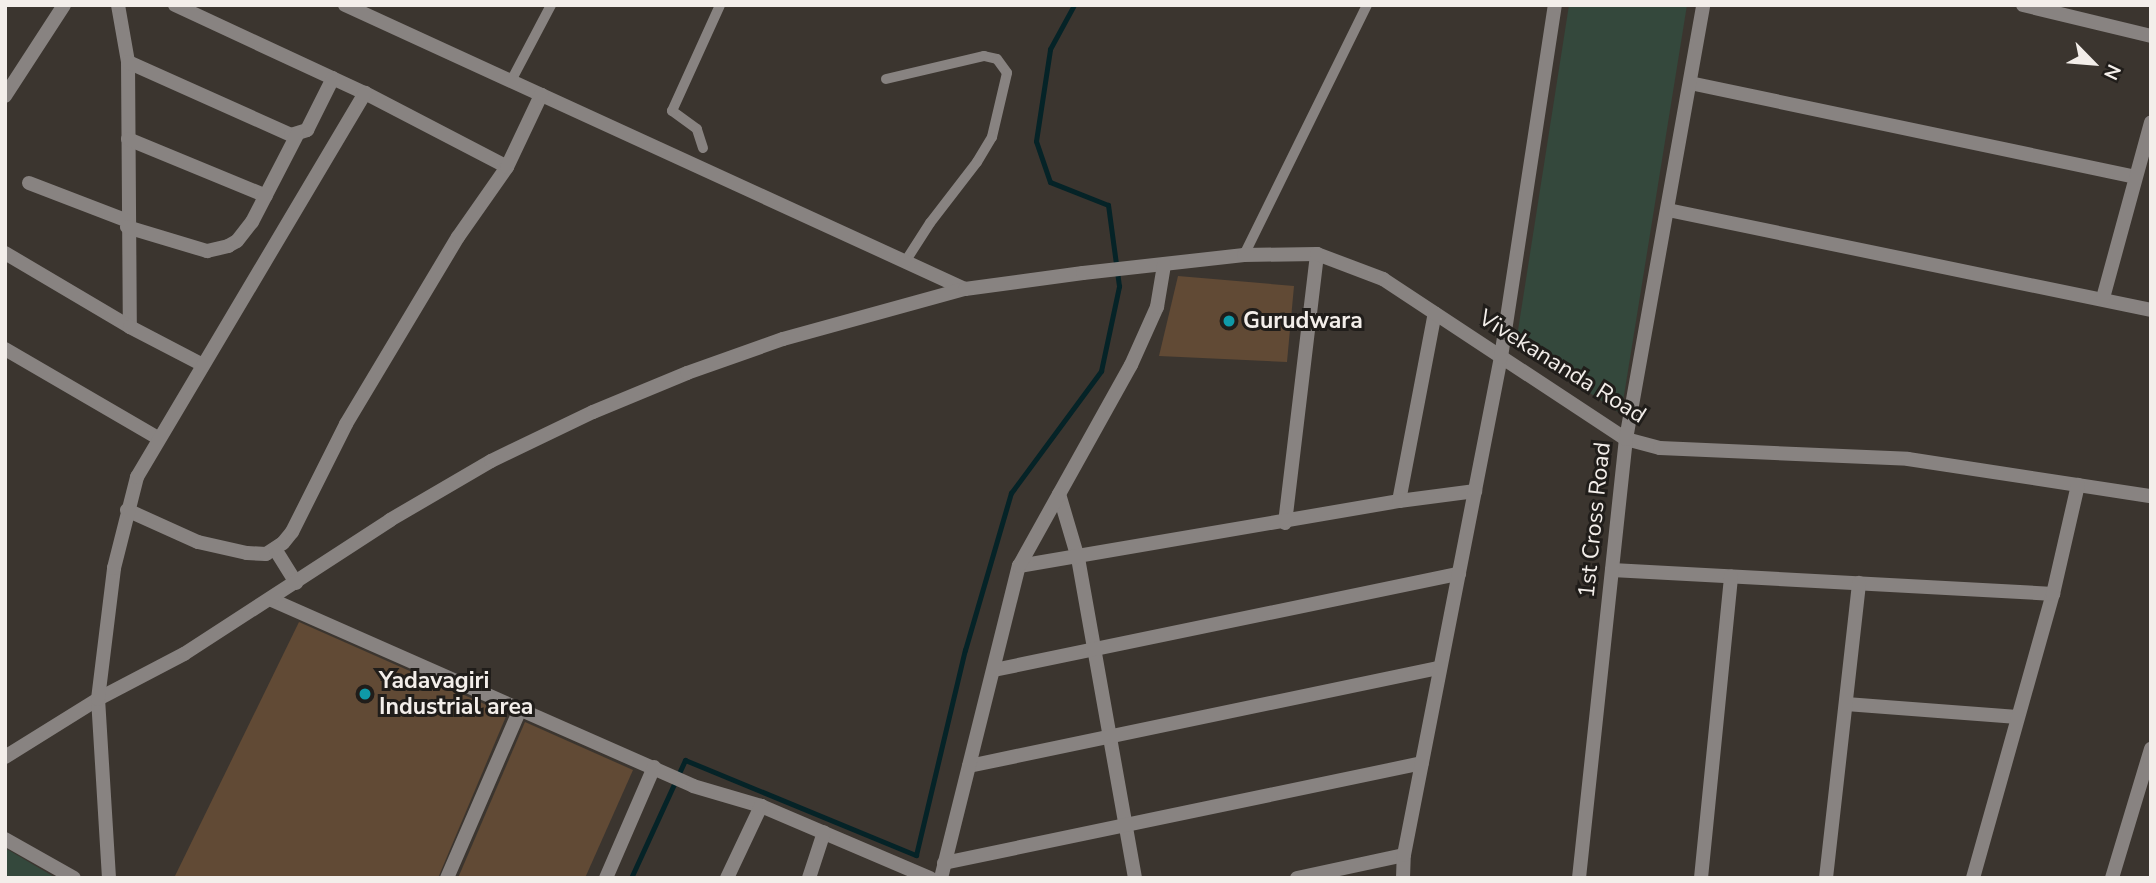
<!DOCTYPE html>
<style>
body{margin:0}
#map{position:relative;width:2156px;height:883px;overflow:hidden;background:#3b352f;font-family:"Nunito Sans",sans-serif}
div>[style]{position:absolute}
.green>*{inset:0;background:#34483c}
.stream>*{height:5px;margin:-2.5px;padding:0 2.5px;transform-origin:2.5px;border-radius:2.5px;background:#052327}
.building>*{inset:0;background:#614a35}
.lane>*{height:10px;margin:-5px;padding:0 5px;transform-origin:5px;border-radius:5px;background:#888381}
.street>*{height:14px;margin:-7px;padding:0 7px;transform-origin:7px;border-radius:7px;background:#888381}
.dots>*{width:19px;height:19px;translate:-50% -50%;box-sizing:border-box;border:4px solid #201d1a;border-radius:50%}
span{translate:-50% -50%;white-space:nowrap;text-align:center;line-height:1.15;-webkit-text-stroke:6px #201d1a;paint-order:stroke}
.poi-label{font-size:23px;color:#f3eeea;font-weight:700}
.left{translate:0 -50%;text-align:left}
.street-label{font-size:23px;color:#f3eeea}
.frame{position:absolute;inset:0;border:7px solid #f3eeea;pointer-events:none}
.north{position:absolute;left:2058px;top:28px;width:70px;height:70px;-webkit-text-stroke:5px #201d1a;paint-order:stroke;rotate:115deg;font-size:19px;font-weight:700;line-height:28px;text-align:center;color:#f3eeea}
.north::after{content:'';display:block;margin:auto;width:24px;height:32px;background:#f3eeea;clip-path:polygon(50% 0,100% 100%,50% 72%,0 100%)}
</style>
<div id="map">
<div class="green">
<div style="clip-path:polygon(1569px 5px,1687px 5px,1621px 414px,1516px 343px)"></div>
<div style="clip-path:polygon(5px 848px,56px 878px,5px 878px)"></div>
</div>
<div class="stream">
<div style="left:631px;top:878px;width:130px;rotate:-65.4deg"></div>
<div style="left:685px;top:760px;width:250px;rotate:22.4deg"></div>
<div style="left:916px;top:855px;width:211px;rotate:-76.6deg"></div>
<div style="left:965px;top:650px;width:164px;rotate:-73.7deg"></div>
<div style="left:1011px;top:493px;width:152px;rotate:-53.6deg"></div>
<div style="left:1101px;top:371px;width:87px;rotate:-78deg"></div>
<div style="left:1119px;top:286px;width:82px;rotate:-97.7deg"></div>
<div style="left:1108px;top:205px;width:62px;rotate:-158.4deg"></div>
<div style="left:1050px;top:182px;width:43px;rotate:-108.9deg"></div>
<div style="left:1036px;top:141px;width:93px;rotate:-81.3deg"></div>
<div style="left:1050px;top:49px;width:50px;rotate:-61.4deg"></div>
</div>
<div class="building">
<div style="clip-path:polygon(1178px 276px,1294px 286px,1287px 362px,1159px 356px)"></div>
<div style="clip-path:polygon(299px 622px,507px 714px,438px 878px,174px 878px)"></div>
<div style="clip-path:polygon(525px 722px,633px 770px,585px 878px,458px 878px)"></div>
</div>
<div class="lane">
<div style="left:886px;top:79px;width:101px;rotate:-13.2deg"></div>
<div style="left:984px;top:56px;width:13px;rotate:13deg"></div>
<div style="left:997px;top:59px;width:17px;rotate:54deg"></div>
<div style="left:1007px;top:73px;width:66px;rotate:103.2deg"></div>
<div style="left:992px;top:137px;width:29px;rotate:121deg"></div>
<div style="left:977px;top:162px;width:77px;rotate:127.6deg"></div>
<div style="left:930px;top:223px;width:46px;rotate:122.7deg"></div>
<div style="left:511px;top:81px;width:86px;rotate:-62.2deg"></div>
<div style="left:703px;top:148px;width:20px;rotate:-108deg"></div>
<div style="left:697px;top:129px;width:31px;rotate:-144deg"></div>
<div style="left:672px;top:111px;width:116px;rotate:-65.6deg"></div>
<div style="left:1244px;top:255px;width:279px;rotate:-63.8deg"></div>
</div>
<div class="street">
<div style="left:118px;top:5px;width:58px;rotate:80deg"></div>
<div style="left:128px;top:62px;width:265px;rotate:89.6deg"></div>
<div style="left:175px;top:5px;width:209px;rotate:24.9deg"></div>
<div style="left:365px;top:93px;width:160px;rotate:27.5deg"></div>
<div style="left:345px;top:5px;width:682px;rotate:24.61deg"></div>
<div style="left:2023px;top:5px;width:132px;rotate:13.6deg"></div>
<div style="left:128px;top:62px;width:179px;rotate:24.1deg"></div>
<div style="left:291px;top:135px;width:17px;rotate:-17deg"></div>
<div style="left:307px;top:130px;width:58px;rotate:-63.4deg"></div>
<div style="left:1690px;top:83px;width:455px;rotate:11.9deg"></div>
<div style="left:5px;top:96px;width:108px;rotate:-57deg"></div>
<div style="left:128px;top:139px;width:149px;rotate:22.4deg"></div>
<div style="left:29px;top:183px;width:106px;rotate:21deg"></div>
<div style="left:1668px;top:210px;width:493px;rotate:11.7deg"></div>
<div style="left:127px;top:227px;width:84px;rotate:16.7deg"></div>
<div style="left:207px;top:251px;width:22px;rotate:-13deg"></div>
<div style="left:228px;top:246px;width:10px;rotate:-29deg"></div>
<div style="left:237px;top:241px;width:24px;rotate:-52deg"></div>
<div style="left:252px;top:222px;width:98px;rotate:-62.7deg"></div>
<div style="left:5px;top:253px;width:145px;rotate:30.6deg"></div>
<div style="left:130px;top:327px;width:82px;rotate:27.5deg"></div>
<div style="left:2103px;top:298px;width:182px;rotate:-74.7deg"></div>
<div style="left:5px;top:349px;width:177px;rotate:30.2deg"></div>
<div style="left:1059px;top:494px;width:67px;rotate:73.5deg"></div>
<div style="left:1078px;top:558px;width:325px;rotate:79.9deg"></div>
<div style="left:1399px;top:501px;width:191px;rotate:-79.2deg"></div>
<div style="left:127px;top:510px;width:78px;rotate:24.3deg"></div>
<div style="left:198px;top:542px;width:50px;rotate:12.7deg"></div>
<div style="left:247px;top:553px;width:19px;rotate:3deg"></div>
<div style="left:266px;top:554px;width:20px;rotate:-33deg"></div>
<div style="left:283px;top:543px;width:14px;rotate:-51deg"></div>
<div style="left:292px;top:532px;width:121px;rotate:-63.4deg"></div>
<div style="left:346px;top:424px;width:218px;rotate:-59.1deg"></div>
<div style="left:458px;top:237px;width:85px;rotate:-55deg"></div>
<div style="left:507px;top:167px;width:80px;rotate:-64.7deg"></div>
<div style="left:1285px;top:523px;width:271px;rotate:-83.2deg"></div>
<div style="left:275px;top:549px;width:40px;rotate:58deg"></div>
<div style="left:1019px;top:566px;width:386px;rotate:-9.7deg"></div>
<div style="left:1399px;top:501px;width:77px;rotate:-7.5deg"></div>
<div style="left:1612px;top:570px;width:442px;rotate:3.1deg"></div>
<div style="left:272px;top:600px;width:460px;rotate:23.8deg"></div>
<div style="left:693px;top:786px;width:71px;rotate:16.4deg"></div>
<div style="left:761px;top:806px;width:184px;rotate:23.1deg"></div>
<div style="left:994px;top:670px;width:475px;rotate:-11.7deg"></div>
<div style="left:1846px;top:704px;width:172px;rotate:4.3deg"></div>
<div style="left:5px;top:757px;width:110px;rotate:-31.9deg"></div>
<div style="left:98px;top:699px;width:97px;rotate:-27.6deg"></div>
<div style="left:184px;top:654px;width:246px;rotate:-33deg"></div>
<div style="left:390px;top:520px;width:117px;rotate:-30.3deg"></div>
<div style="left:491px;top:461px;width:113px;rotate:-25.7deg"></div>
<div style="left:593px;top:412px;width:102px;rotate:-22.5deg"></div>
<div style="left:687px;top:373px;width:102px;rotate:-19.5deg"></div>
<div style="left:783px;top:339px;width:189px;rotate:-15.4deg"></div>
<div style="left:965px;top:289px;width:119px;rotate:-7.7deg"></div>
<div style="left:1083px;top:273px;width:162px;rotate:-6.4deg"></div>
<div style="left:1244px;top:255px;width:73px;rotate:-0.8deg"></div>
<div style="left:1317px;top:254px;width:71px;rotate:20.7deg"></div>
<div style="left:1383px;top:279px;width:291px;rotate:33.4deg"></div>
<div style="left:1626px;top:439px;width:35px;rotate:15deg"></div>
<div style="left:1660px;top:448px;width:248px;rotate:2.5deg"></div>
<div style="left:1908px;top:459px;width:246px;rotate:8.7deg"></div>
<div style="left:969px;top:766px;width:481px;rotate:-11.8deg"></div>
<div style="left:5px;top:839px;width:79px;rotate:29.5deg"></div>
<div style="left:944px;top:863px;width:488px;rotate:-11.8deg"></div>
<div style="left:109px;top:878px;width:179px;rotate:-93.5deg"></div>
<div style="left:98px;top:699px;width:132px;rotate:-83deg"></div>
<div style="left:114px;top:568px;width:94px;rotate:-75.8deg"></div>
<div style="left:137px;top:477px;width:447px;rotate:-59.3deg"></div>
<div style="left:447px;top:878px;width:184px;rotate:-66.6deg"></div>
<div style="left:606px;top:878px;width:121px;rotate:-66.6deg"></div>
<div style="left:727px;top:878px;width:80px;rotate:-64.7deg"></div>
<div style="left:809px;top:878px;width:48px;rotate:-71.9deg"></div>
<div style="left:941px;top:878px;width:322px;rotate:-76deg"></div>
<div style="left:1019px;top:566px;width:230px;rotate:-60.9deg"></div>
<div style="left:1131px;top:365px;width:64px;rotate:-65.9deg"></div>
<div style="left:1157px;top:307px;width:43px;rotate:-80.5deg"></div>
<div style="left:1297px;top:878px;width:109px;rotate:-12.1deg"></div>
<div style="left:1403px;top:878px;width:23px;rotate:-88deg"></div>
<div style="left:1404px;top:855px;width:507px;rotate:-78.98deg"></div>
<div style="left:1501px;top:357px;width:356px;rotate:-81.3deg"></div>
<div style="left:1579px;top:878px;width:442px;rotate:-83.9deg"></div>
<div style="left:1626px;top:439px;width:441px;rotate:-79.9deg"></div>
<div style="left:1701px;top:878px;width:303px;rotate:-84.3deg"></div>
<div style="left:1826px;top:878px;width:297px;rotate:-83.6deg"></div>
<div style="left:1973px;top:878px;width:295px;rotate:-74.3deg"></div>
<div style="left:2053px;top:594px;width:112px;rotate:-77.1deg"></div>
<div style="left:2112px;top:878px;width:135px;rotate:-73.2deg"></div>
</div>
<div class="dots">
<div style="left:1229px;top:321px;background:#0f9aa8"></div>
<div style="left:365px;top:694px;background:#0f9aa8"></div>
</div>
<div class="poi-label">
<span class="left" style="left:1243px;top:321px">Gurudwara</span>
<span class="left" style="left:379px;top:694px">Yadavagiri<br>Industrial area</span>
</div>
<div class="street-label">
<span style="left:1562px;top:367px;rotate:32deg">Vivekananda Road</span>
<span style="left:1595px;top:520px;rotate:-84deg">1st Cross Road</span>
</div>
<div class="frame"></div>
<div class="north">N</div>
</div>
